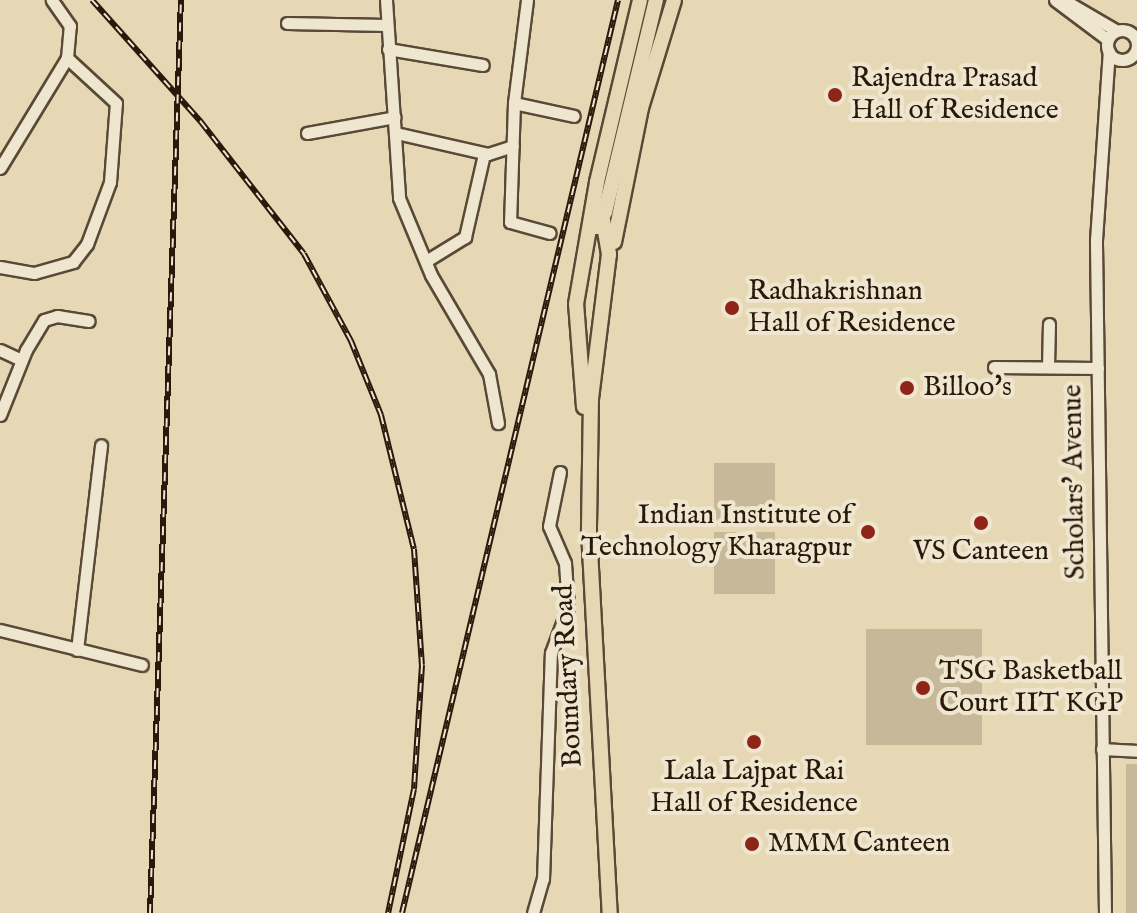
<!DOCTYPE html>
<style>
body{margin:0}
#map{position:relative;width:1137px;height:913px;overflow:hidden;background:#e6d8b5;font-family:"IM FELL English",serif}
div>[style]{position:absolute}
.green>*{inset:0;background:#c6b898;transform-origin:0 0}
.roads{filter:drop-shadow(2px 0 #594936) drop-shadow(-2px 0 #594936) drop-shadow(0 2px #594936) drop-shadow(0 -2px #594936)}
.minor>*{height:11px;margin:-5.5px;padding:0 5.5px;transform-origin:5.5px;border-radius:5.5px;background:#efe6cf}
.minor>.ring{margin:-5.5px;padding:0;box-sizing:content-box;background:none;border:11px solid #efe6cf;border-radius:50%}
.major>*{height:14px;margin:-7px;padding:0 7px;transform-origin:7px;border-radius:7px;background:#e6d8b5}
.rail>*{height:6px;margin-top:-3px;transform-origin:0;background:repeating-linear-gradient(90deg,#efe6cf 0 9px,#2a190b 0 18px);box-sizing:border-box;border-block:2px solid #2a190b}
.dots>*{width:22px;height:22px;translate:-50% -50%;box-sizing:border-box;border:4px solid #efe6cf;border-radius:50%}
span{translate:-50% -50%;white-space:nowrap;text-align:center;line-height:1.15;-webkit-text-stroke:8px #efe6cf;paint-order:stroke}
.poi-label{font-size:28px;color:#2a190b}
.left{translate:0 -50%;text-align:left}
.right{translate:-100% -50%;text-align:right}
.street-label{font-size:28px;color:#2a190b}
</style>
<div id="map">
<div class="green">
<div style="left:714px;top:463px;width:61px;height:62px"></div>
<div style="left:714px;top:532px;width:61px;height:62px"></div>
<div style="left:982px;top:629px;width:116px;height:116px;rotate:90deg"></div>
<div style="left:1126px;top:764px;width:11px;height:149px"></div>
</div>
<div class="roads">
<div class="minor">
<div style="left:386px;top:0;width:198px;rotate:86.2deg"></div>
<div style="left:399px;top:198px;width:83px;rotate:67.4deg"></div>
<div style="left:431px;top:275px;width:115px;rotate:59.6deg"></div>
<div style="left:489px;top:374px;width:50px;rotate:79.6deg"></div>
<div style="left:527px;top:0;width:104px;rotate:97.2deg"></div>
<div style="left:514px;top:103px;width:119px;rotate:91.9deg"></div>
<div style="left:510px;top:222px;width:41px;rotate:15.4deg"></div>
<div style="left:1055px;top:0;width:66px;rotate:37deg"></div>
<div style="left:1064px;top:0;width:61px;rotate:30.3deg"></div>
<div style="left:287px;top:23px;width:99px;rotate:1.2deg"></div>
<div class="ring" style="left:1107px;top:30px;width:19px;height:19px"></div>
<div style="left:388px;top:49px;width:96px;rotate:9.6deg"></div>
<div style="left:514px;top:103px;width:61px;rotate:12.2deg"></div>
<div style="left:307px;top:133px;width:89px;rotate:-10.3deg"></div>
<div style="left:396px;top:133px;width:94px;rotate:12.9deg"></div>
<div style="left:488px;top:154px;width:26px;rotate:-18deg"></div>
<div style="left:0;top:168px;width:129px;rotate:-58.7deg"></div>
<div style="left:67px;top:58px;width:32px;rotate:-85deg"></div>
<div style="left:70px;top:26px;width:32px;rotate:-125deg"></div>
<div style="left:426px;top:261px;width:46px;rotate:-31.6deg"></div>
<div style="left:465px;top:237px;width:85px;rotate:-77.1deg"></div>
<div style="left:0;top:267px;width:35px;rotate:10deg"></div>
<div style="left:34px;top:273px;width:41px;rotate:-15.8deg"></div>
<div style="left:73px;top:262px;width:23px;rotate:-52deg"></div>
<div style="left:87px;top:244px;width:66px;rotate:-69.6deg"></div>
<div style="left:110px;top:182px;width:79px;rotate:-85.7deg"></div>
<div style="left:116px;top:103px;width:67px;rotate:-137.4deg"></div>
<div style="left:0;top:350px;width:23px;rotate:25deg"></div>
<div style="left:994px;top:367px;width:104px;rotate:0.6deg"></div>
<div style="left:1048px;top:367px;width:43px;rotate:-88.7deg"></div>
<div style="left:0;top:415px;width:70px;rotate:-68.2deg"></div>
<div style="left:26px;top:350px;width:35px;rotate:-59deg"></div>
<div style="left:44px;top:320px;width:14px;rotate:-17deg"></div>
<div style="left:57px;top:316px;width:32px;rotate:9deg"></div>
<div style="left:0;top:630px;width:146px;rotate:13.8deg"></div>
<div style="left:77px;top:650px;width:206px;rotate:-83.3deg"></div>
<div style="left:1102px;top:749px;width:35px;rotate:3deg"></div>
<div style="left:533px;top:913px;width:35px;rotate:-74deg"></div>
<div style="left:543px;top:879px;width:226px;rotate:-88deg"></div>
<div style="left:551px;top:653px;width:49px;rotate:-69.7deg"></div>
<div style="left:568px;top:607px;width:44px;rotate:-93.9deg"></div>
<div style="left:565px;top:563px;width:40px;rotate:-113.4deg"></div>
<div style="left:549px;top:526px;width:55px;rotate:-78.5deg"></div>
<div style="left:1105px;top:913px;width:673px;rotate:-90.77deg"></div>
<div style="left:1096px;top:240px;width:189px;rotate:-86.1deg"></div>
</div>
<div class="major">
<div style="left:603px;top:220px;width:35px;rotate:80deg"></div>
<div style="left:609px;top:254px;width:146px;rotate:97.1deg"></div>
<div style="left:591px;top:399px;width:132px;rotate:90.9deg"></div>
<div style="left:589px;top:531px;width:383px;rotate:86.9deg"></div>
<div style="left:597px;top:227px;width:17px;rotate:-62deg"></div>
<div style="left:605px;top:212px;width:218px;rotate:-76.5deg"></div>
<div style="left:614px;top:242px;width:137px;rotate:-78.6deg"></div>
<div style="left:641px;top:108px;width:113px;rotate:-73deg"></div>
<div style="left:584px;top:407px;width:103px;rotate:-94.4deg"></div>
<div style="left:576px;top:304px;width:124px;rotate:-80.2deg"></div>
<div style="left:597px;top:182px;width:187px;rotate:-76.7deg"></div>
</div>
</div>
<div class="rail">
<div style="left:92px;top:0;width:164px;rotate:48.2deg"></div>
<div style="left:201px;top:122px;width:167px;rotate:52deg"></div>
<div style="left:304px;top:254px;width:99px;rotate:61.6deg"></div>
<div style="left:351px;top:341px;width:80px;rotate:67.9deg"></div>
<div style="left:381px;top:415px;width:138px;rotate:76.2deg"></div>
<div style="left:414px;top:549px;width:116px;rotate:86.1deg"></div>
<div style="left:422px;top:665px;width:124px;rotate:93.7deg"></div>
<div style="left:414px;top:789px;width:127px;rotate:101.8deg"></div>
<div style="left:150px;top:913px;width:914px;rotate:-88.06deg"></div>
<div style="left:402px;top:913px;width:938px;rotate:-76.69deg"></div>
</div>
<div class="dots">
<div style="left:835px;top:95px;background:#8f2418"></div>
<div style="left:732px;top:308px;background:#8f2418"></div>
<div style="left:907px;top:388px;background:#8f2418"></div>
<div style="left:981px;top:523px;background:#8f2418"></div>
<div style="left:868px;top:532px;background:#8f2418"></div>
<div style="left:923px;top:688px;background:#8f2418"></div>
<div style="left:754px;top:742px;background:#8f2418"></div>
<div style="left:752px;top:844px;background:#8f2418"></div>
</div>
<div class="poi-label">
<span class="left" style="left:851px;top:95px">Rajendra Prasad<br>Hall of Residence</span>
<span class="left" style="left:748px;top:308px">Radhakrishnan<br>Hall of Residence</span>
<span class="left" style="left:923px;top:388px">Billoo's</span>
<span class="right" style="left:852px;top:532px">Indian Institute of<br>Technology Kharagpur</span>
<span style="left:981px;top:552px">VS Canteen</span>
<span class="left" style="left:939px;top:688px">TSG Basketball<br>Court IIT KGP</span>
<span style="left:754px;top:788px">Lala Lajpat Rai<br>Hall of Residence</span>
<span class="left" style="left:768px;top:844px">MMM Canteen</span>
</div>
<div class="street-label">
<span style="left:1075px;top:482px;rotate:-91deg">Scholars' Avenue</span>
<span style="left:569px;top:676px;rotate:-93deg">Boundary Road</span>
</div>
</div>
